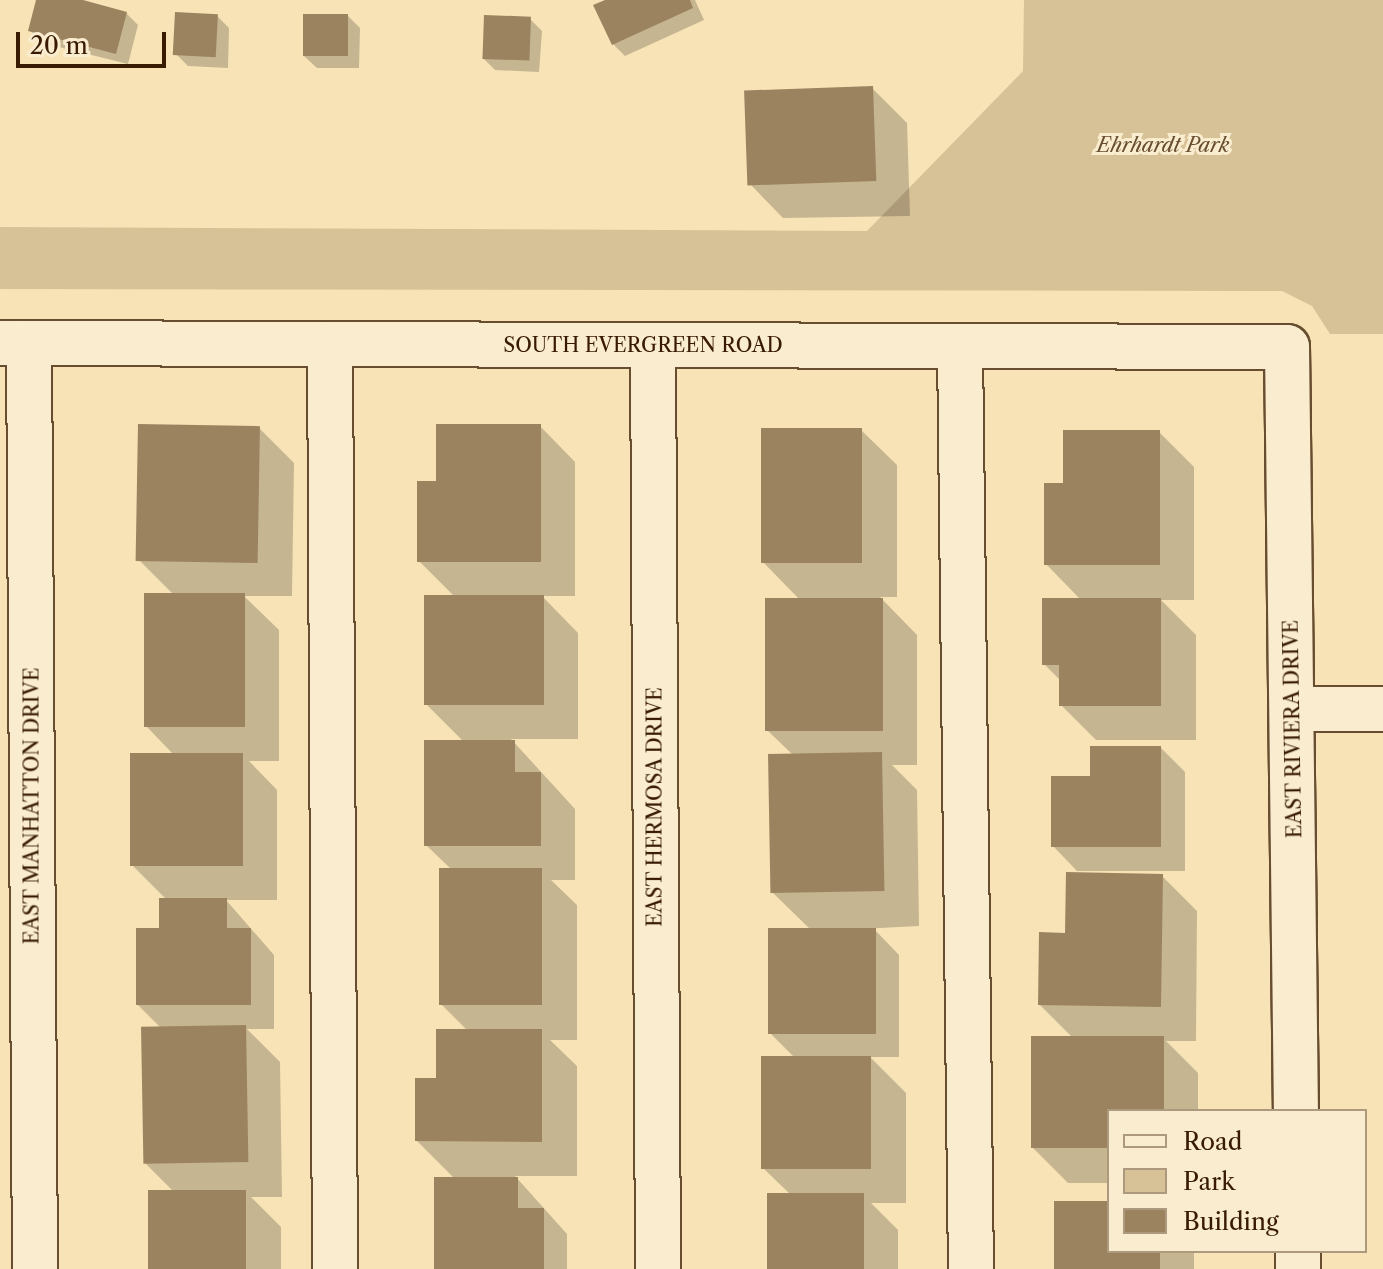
<!DOCTYPE html>
<style>
body{margin:0}
#map{position:relative;width:1383px;height:1269px;overflow:hidden;background:#f7e3b5;font-family:"Libre Caslon Text",serif}
div>[style]{position:absolute}
.green>*{inset:0;background:#d7c197}
.shadow>*{inset:0;background:#0003}
.building>*{inset:0;background:#9c8360;transform-origin:0 0}
.roads{filter:drop-shadow(2px 0 #684d30) drop-shadow(-2px 0 #684d30) drop-shadow(0 2px #684d30) drop-shadow(0 -2px #684d30)}
.minor>*{height:44px;margin:-22px;padding:0 22px;transform-origin:22px;border-radius:22px;background:#faedcf}
span{translate:-50% -50%;white-space:nowrap;text-align:center;line-height:1.15;-webkit-text-stroke:6px #faedcf;paint-order:stroke}
.park-label{font-size:20px;color:#684d2f;font-style:italic}
.street-label{font-size:20px;color:#391b03}
.legend{position:absolute;left:1107px;top:1109px;width:260px;height:144px;box-sizing:border-box;background:#faedcf;border:2px solid #ad997d;margin:0;padding:10px 14px;list-style:none;font-size:24px;color:#391b03}
.legend li{display:flex;align-items:center;gap:16px;height:40px}
.legend b{width:40px;border:2px solid #ad997d}
.scale{position:absolute;left:16px;top:32px;width:150px;height:36px;box-sizing:border-box;border:4px solid #391b03;border-top:0;padding-left:10px;font-size:24px;line-height:28px;white-space:nowrap;color:#391b03;-webkit-text-stroke:6px #faedcf;paint-order:stroke}
</style>
<div id="map">
<div class="green">
<div style="clip-path:polygon(1024px 0,1383px 0,1383px 334px,1330px 334px,1312px 306px,1282px 291px,0 289px,0 227px,867px 231px,1023px 71px)"></div>
</div>
<div class="shadow">
<div style="clip-path:polygon(38px 0,75px 0,126px 13px,138px 25px,128px 64px,43px 43px,31px 31px)"></div>
<div style="clip-path:polygon(609px 0,695px 0,704px 20px,625px 56px,613px 44px)"></div>
<div style="clip-path:polygon(217px 16px,229px 28px,228px 68px,188px 66px,176px 54px)"></div>
<div style="clip-path:polygon(348px 16px,360px 28px,359px 68px,317px 68px,304px 56px)"></div>
<div style="clip-path:polygon(530px 19px,542px 31px,539px 72px,495px 70px,483px 58px)"></div>
<div style="clip-path:polygon(872px 88px,907px 123px,910px 216px,783px 218px,748px 182px)"></div>
<div style="clip-path:polygon(540px 426px,575px 462px,575px 596px,542px 596px,578px 633px,578px 739px,511px 739px,575px 809px,575px 880px,551px 880px,577px 905px,577px 1040px,550px 1040px,577px 1066px,577px 1176px,515px 1176px,567px 1234px,567px 1269px,436px 1269px,455px 1179px,417px 1141px,438px 1080px,468px 1031px,442px 1005px,452px 870px,426px 845px,464px 742px,426px 704px,455px 597px,419px 561px,438px 482px)"></div>
<div style="clip-path:polygon(259px 428px,294px 463px,292px 596px,244px 596px,279px 630px,279px 761px,249px 761px,277px 790px,277px 900px,226px 900px,274px 955px,274px 1029px,247px 1029px,280px 1062px,282px 1197px,251px 1197px,281px 1227px,281px 1269px,150px 1269px,174px 1192px,146px 1164px,162px 1029px,138px 1005px,167px 900px,132px 865px,174px 755px,146px 726px,174px 595px,139px 560px)"></div>
<div style="clip-path:polygon(861px 430px,897px 465px,897px 597px,880px 597px,917px 635px,917px 765px,892px 765px,917px 790px,919px 926px,840px 930px,875px 930px,899px 955px,899px 1057px,870px 1057px,906px 1093px,906px 1203px,871px 1203px,898px 1230px,898px 1269px,769px 1269px,791px 1195px,763px 1168px,795px 1058px,770px 1033px,811px 930px,772px 892px,794px 756px,767px 730px,800px 600px,763px 562px)"></div>
<div style="clip-path:polygon(1159px 432px,1194px 467px,1194px 600px,1161px 600px,1196px 635px,1196px 740px,1096px 740px,1061px 705px,1061px 681px,1044px 664px,1081px 600px,1046px 564px,1065px 485px)"></div>
<div style="clip-path:polygon(1161px 748px,1185px 772px,1185px 871px,1077px 871px,1053px 846px,1092px 778px)"></div>
<div style="clip-path:polygon(1162px 876px,1197px 911px,1196px 1041px,1166px 1041px,1198px 1073px,1198px 1111px,1109px 1111px,1109px 1183px,1068px 1183px,1033px 1148px,1073px 1038px,1040px 1005px,1067px 935px)"></div>
<div style="clip-path:polygon(1109px 1203px,1109px 1251px,1194px 1251px,1194px 1269px,1056px 1269px)"></div>
</div>
<div class="building">
<div style="clip-path:polygon(36px 0,83px 0,127px 12px,116px 54px,28px 31px)"></div>
<div style="clip-path:polygon(605px 0,690px 0,693px 8px,612px 45px,593px 5px)"></div>
<div style="left:175px;top:12px;width:43px;height:43px;rotate:3deg"></div>
<div style="left:303px;top:14px;width:45px;height:42px"></div>
<div style="left:484px;top:15px;width:47px;height:44px;rotate:2deg"></div>
<div style="left:873px;top:86px;width:95px;height:129px;rotate:88deg"></div>
<div style="left:138px;top:424px;width:122px;height:137px;rotate:1deg"></div>
<div style="clip-path:polygon(436px 424px,541px 424px,541px 562px,417px 562px,417px 481px,436px 481px)"></div>
<div style="left:761px;top:428px;width:101px;height:135px"></div>
<div style="clip-path:polygon(1063px 430px,1160px 430px,1160px 565px,1044px 565px,1044px 483px,1063px 483px)"></div>
<div style="left:144px;top:593px;width:101px;height:134px"></div>
<div style="left:424px;top:595px;width:120px;height:110px"></div>
<div style="left:765px;top:598px;width:118px;height:133px"></div>
<div style="clip-path:polygon(1042px 598px,1161px 598px,1161px 706px,1059px 706px,1059px 665px,1042px 665px)"></div>
<div style="clip-path:polygon(424px 740px,515px 740px,515px 772px,541px 772px,541px 846px,424px 846px)"></div>
<div style="clip-path:polygon(1090px 746px,1161px 746px,1161px 847px,1051px 847px,1051px 776px,1090px 776px)"></div>
<div style="left:882px;top:752px;width:139px;height:114px;rotate:89deg"></div>
<div style="left:130px;top:753px;width:113px;height:113px"></div>
<div style="left:439px;top:868px;width:103px;height:137px"></div>
<div style="clip-path:polygon(1066px 872px,1163px 874px,1161px 1007px,1038px 1005px,1039px 932px,1065px 933px)"></div>
<div style="clip-path:polygon(159px 898px,227px 898px,227px 928px,251px 928px,251px 1005px,136px 1005px,136px 928px,159px 928px)"></div>
<div style="left:768px;top:928px;width:108px;height:106px"></div>
<div style="left:246px;top:1025px;width:137px;height:105px;rotate:89deg"></div>
<div style="clip-path:polygon(436px 1029px,542px 1029px,542px 1142px,415px 1141px,415px 1078px,436px 1078px)"></div>
<div style="clip-path:polygon(1031px 1036px,1164px 1036px,1164px 1111px,1109px 1111px,1109px 1148px,1031px 1148px)"></div>
<div style="left:761px;top:1056px;width:110px;height:113px"></div>
<div style="clip-path:polygon(434px 1177px,518px 1177px,518px 1208px,544px 1208px,544px 1269px,434px 1269px)"></div>
<div style="left:148px;top:1190px;width:98px;height:79px"></div>
<div style="left:767px;top:1193px;width:97px;height:76px"></div>
<div style="clip-path:polygon(1054px 1201px,1109px 1201px,1109px 1251px,1160px 1251px,1160px 1269px,1054px 1269px)"></div>
</div>
<div class="roads">
<div class="minor">
<div style="left:0;top:343px;width:1287px;rotate:0.18deg"></div>
<div style="left:1287px;top:347px;width:764px;rotate:89.33deg"></div>
<div style="left:29px;top:343px;width:926px;rotate:89.63deg"></div>
<div style="left:330px;top:344px;width:925px;rotate:89.69deg"></div>
<div style="left:653px;top:345px;width:924px;rotate:89.69deg"></div>
<div style="left:960px;top:346px;width:923px;rotate:89.32deg"></div>
<div style="left:1293px;top:709px;width:90px"></div>
<div style="left:1298px;top:1251px;width:18px;rotate:90deg"></div>
</div>
</div>
<div class="park-label">
<span style="left:1163px;top:145px">Ehrhardt Park</span>
</div>
<div class="street-label">
<span style="left:643px;top:345px">SOUTH EVERGREEN ROAD</span>
<span style="left:1293px;top:729px;rotate:-91deg">EAST RIVIERA DRIVE</span>
<span style="left:32px;top:806px;rotate:-90deg">EAST MANHATTON DRIVE</span>
<span style="left:655px;top:807px;rotate:-90deg">EAST HERMOSA DRIVE</span>
</div>
<ul class="legend">
<li><b style="height:10px;background:#faedcf"></b>Road</li>
<li><b style="height:22px;background:#d7c197"></b>Park</li>
<li><b style="height:22px;background:#9c8360"></b>Building</li>
</ul>
<div class="scale">20 m</div>
</div>
